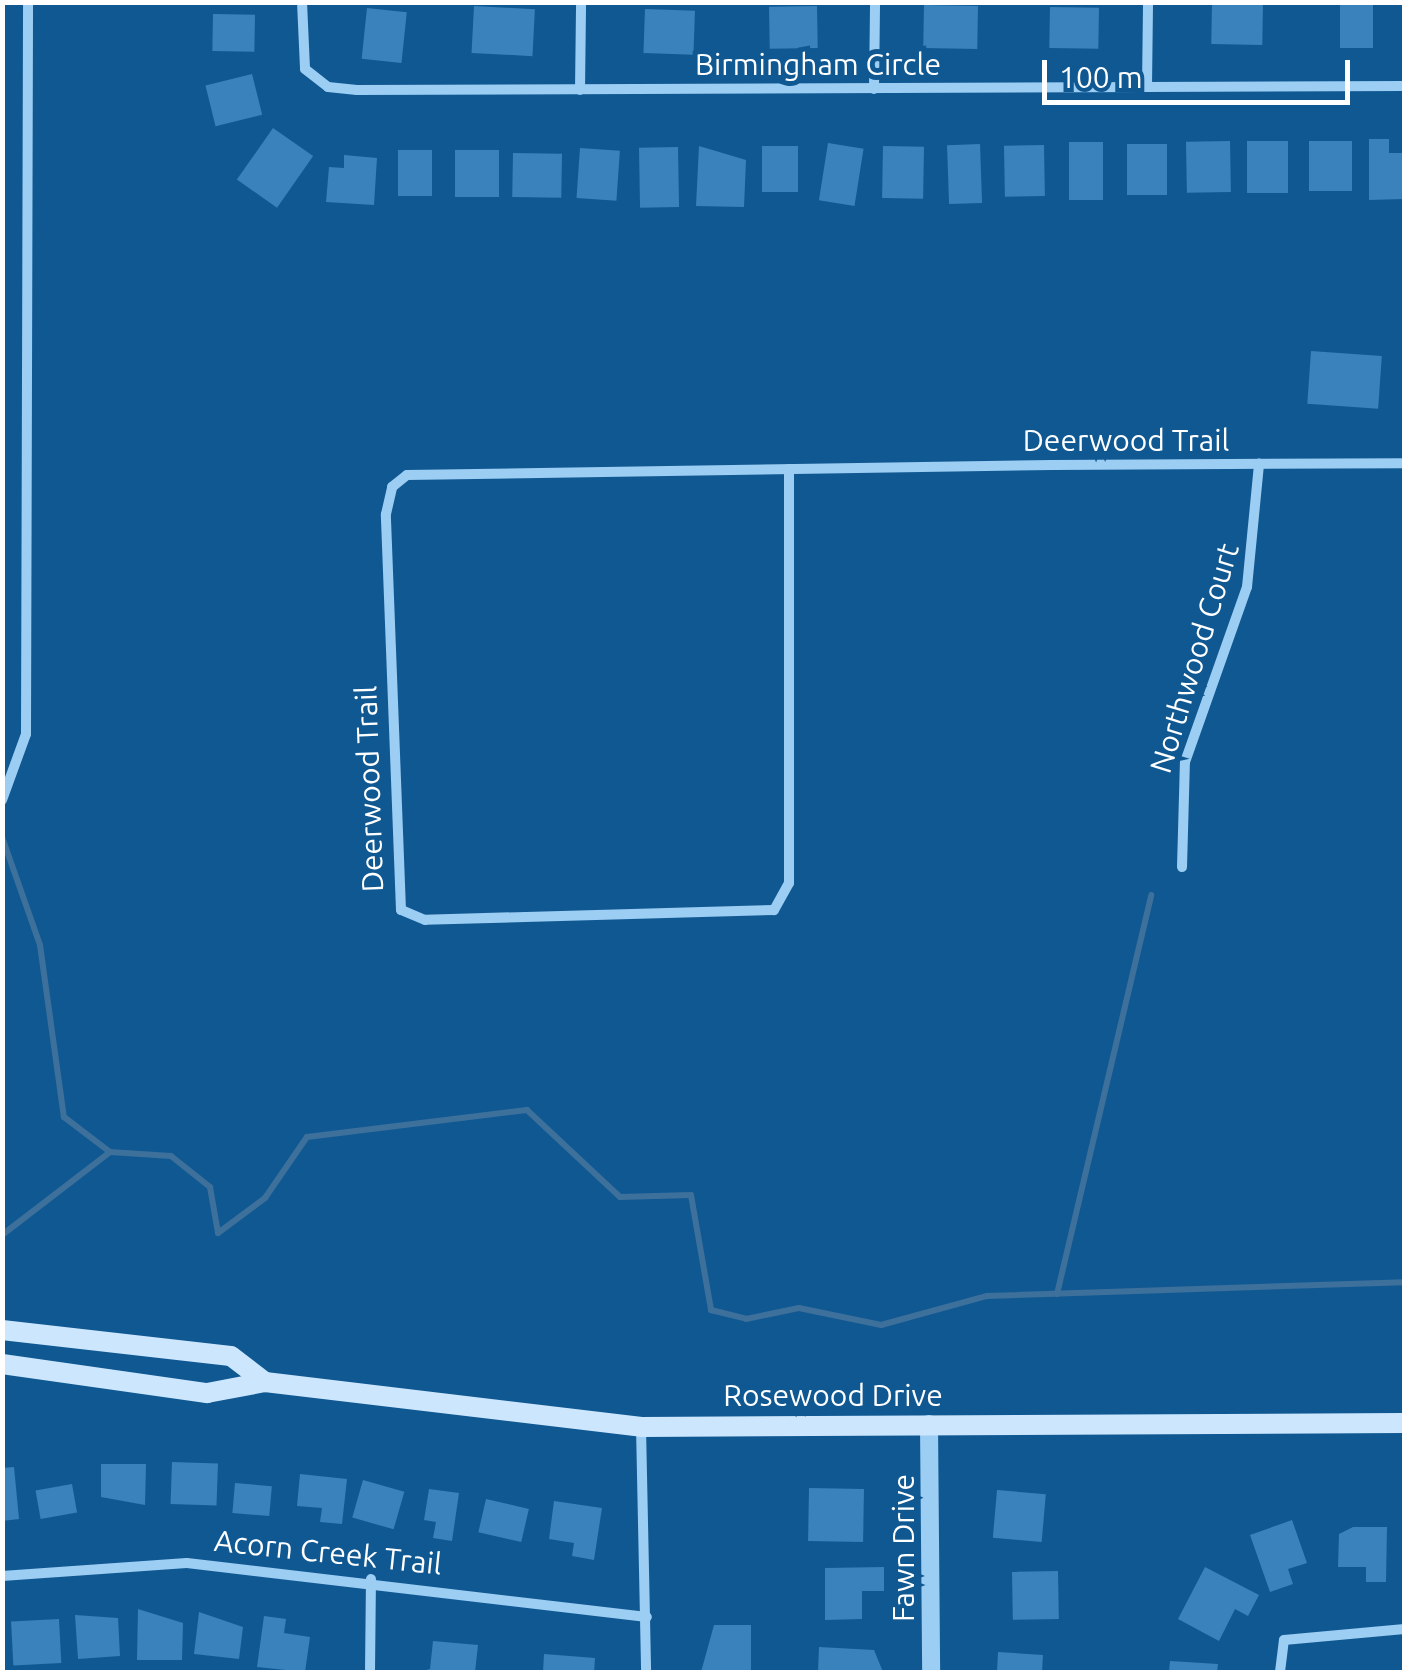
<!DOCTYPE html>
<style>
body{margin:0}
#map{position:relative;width:1407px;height:1675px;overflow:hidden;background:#105892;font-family:Ubuntu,sans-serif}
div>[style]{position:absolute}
.stream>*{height:6px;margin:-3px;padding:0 3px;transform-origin:3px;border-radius:3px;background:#3d709b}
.building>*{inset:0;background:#3982bb;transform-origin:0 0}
.minor>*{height:10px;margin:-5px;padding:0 5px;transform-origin:5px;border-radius:5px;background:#9ccdf3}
.tertiary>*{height:18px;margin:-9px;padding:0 9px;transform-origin:9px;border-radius:9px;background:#9ccdf3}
.secondary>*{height:20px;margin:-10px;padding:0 10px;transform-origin:10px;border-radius:10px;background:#cce7fd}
span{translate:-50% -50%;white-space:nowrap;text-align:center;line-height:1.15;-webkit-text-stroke:10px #105892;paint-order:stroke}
.street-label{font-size:30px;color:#fff}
.frame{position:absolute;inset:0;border:5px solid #fff;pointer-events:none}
.scale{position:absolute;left:1042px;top:60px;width:308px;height:45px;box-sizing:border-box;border:5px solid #fff;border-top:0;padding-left:12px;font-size:30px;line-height:35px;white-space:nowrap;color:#fff;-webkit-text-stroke:8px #105892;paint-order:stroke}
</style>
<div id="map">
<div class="stream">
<div style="left:2px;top:837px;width:114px;rotate:70.6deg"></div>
<div style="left:40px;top:945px;width:174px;rotate:82.1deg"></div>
<div style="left:64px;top:1117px;width:58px;rotate:37.3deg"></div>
<div style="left:2px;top:1235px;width:136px;rotate:-37.5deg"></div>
<div style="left:110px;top:1152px;width:61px;rotate:3.8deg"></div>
<div style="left:171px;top:1156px;width:50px;rotate:38.5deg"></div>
<div style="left:210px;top:1187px;width:47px;rotate:80.1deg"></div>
<div style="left:218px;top:1233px;width:59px;rotate:-36.7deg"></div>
<div style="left:265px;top:1198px;width:74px;rotate:-55.5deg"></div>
<div style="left:307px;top:1137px;width:222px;rotate:-7deg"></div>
<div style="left:527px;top:1110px;width:127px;rotate:43.1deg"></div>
<div style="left:620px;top:1197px;width:71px;rotate:-1.6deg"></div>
<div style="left:691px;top:1195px;width:117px;rotate:80.1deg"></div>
<div style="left:711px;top:1310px;width:36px;rotate:14deg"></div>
<div style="left:746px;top:1319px;width:54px;rotate:-11.7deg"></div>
<div style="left:799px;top:1308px;width:84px;rotate:11.7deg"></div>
<div style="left:881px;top:1325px;width:110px;rotate:-15.3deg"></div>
<div style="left:987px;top:1296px;width:417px;rotate:-1.9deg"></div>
<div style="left:1057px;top:1294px;width:410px;rotate:-76.7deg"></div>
</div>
<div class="building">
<div style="left:1212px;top:2px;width:51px;height:42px;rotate:1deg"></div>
<div style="left:1340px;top:2px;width:33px;height:46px"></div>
<div style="left:924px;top:5px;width:54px;height:43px;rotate:1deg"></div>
<div style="left:474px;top:6px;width:61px;height:47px;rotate:3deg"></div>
<div style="left:817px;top:6px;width:42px;height:48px;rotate:89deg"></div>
<div style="left:1050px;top:7px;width:49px;height:41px;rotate:1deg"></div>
<div style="left:367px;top:8px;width:40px;height:51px;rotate:6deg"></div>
<div style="left:645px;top:9px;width:50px;height:44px;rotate:2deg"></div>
<div style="left:213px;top:14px;width:42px;height:37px;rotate:1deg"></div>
<div style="left:252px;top:74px;width:42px;height:48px;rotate:76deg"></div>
<div style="left:273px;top:128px;width:49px;height:63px;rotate:35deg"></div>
<div style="clip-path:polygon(1369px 139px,1389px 139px,1389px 153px,1404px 153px,1404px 199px,1369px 200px)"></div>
<div style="left:1230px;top:141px;width:51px;height:44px;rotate:89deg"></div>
<div style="left:1288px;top:141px;width:52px;height:41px;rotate:90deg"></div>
<div style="left:1309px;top:141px;width:43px;height:50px"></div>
<div style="left:1069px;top:142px;width:34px;height:58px"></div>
<div style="left:828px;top:143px;width:36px;height:58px;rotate:9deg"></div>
<div style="left:980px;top:144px;width:59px;height:33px;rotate:88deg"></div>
<div style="left:1127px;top:144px;width:40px;height:51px"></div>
<div style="left:1044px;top:145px;width:51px;height:40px;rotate:89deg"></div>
<div style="clip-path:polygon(699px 146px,746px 160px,744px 207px,696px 206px)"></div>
<div style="left:762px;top:146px;width:36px;height:46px"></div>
<div style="left:883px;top:146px;width:41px;height:52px;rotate:1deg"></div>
<div style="left:678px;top:147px;width:60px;height:39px;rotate:89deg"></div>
<div style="left:580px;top:148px;width:40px;height:50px;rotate:4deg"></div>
<div style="left:398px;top:150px;width:34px;height:46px"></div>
<div style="left:455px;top:150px;width:44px;height:47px"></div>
<div style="left:513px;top:153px;width:49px;height:44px;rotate:1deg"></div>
<div style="clip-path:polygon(344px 155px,377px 158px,374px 205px,326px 202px,329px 167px,344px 168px)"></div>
<div style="left:1311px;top:351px;width:71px;height:53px;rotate:4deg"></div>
<div style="left:172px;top:1462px;width:46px;height:42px;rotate:2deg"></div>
<div style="clip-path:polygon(101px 1464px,146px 1464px,145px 1505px,101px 1497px)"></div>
<div style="clip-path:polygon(14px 1467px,19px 1519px,2px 1521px,2px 1468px)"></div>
<div style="clip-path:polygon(300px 1474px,347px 1479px,342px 1524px,320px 1522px,322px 1508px,297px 1506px)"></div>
<div style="left:363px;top:1480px;width:43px;height:39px;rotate:16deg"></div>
<div style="left:235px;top:1483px;width:37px;height:30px;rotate:5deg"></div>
<div style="left:72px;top:1484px;width:29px;height:37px;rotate:80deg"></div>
<div style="left:809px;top:1488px;width:55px;height:53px;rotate:1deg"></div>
<div style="clip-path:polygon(429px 1489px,459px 1493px,452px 1541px,433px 1538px,436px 1522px,424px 1520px)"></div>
<div style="left:997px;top:1490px;width:49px;height:48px;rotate:5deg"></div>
<div style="left:486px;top:1499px;width:44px;height:34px;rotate:13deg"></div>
<div style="clip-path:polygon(554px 1501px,602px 1508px,594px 1560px,572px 1556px,574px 1543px,549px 1539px)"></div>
<div style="clip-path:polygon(1292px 1520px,1307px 1563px,1288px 1569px,1293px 1584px,1270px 1592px,1250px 1535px)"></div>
<div style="clip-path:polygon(1353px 1527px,1387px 1527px,1386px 1582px,1366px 1582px,1366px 1567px,1338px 1567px,1339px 1534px)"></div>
<div style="clip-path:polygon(884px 1567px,884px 1591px,862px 1591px,862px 1619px,825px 1620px,825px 1568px)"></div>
<div style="clip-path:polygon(1205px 1567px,1259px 1595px,1248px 1616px,1235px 1609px,1219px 1641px,1178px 1619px)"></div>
<div style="left:1058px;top:1571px;width:48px;height:46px;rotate:89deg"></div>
<div style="clip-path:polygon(138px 1609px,183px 1623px,182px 1660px,137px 1660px)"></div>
<div style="clip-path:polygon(199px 1612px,243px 1627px,239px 1659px,194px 1654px)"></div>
<div style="clip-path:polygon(75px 1615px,118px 1618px,120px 1656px,78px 1659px)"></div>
<div style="clip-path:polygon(264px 1616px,286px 1619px,284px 1633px,310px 1637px,305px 1672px,257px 1667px)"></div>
<div style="left:59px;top:1619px;width:44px;height:48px;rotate:87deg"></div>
<div style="clip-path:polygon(714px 1625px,751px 1625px,751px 1671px,701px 1672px)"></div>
<div style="clip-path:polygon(433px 1641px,478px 1645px,475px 1672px,419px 1672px,430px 1669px)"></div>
<div style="clip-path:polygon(819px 1647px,874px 1650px,883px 1672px,818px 1672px)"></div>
<div style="clip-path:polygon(998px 1652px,1043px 1655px,1042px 1672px,997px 1672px)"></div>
<div style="clip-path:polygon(544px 1654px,595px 1658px,594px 1672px,543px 1672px)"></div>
<div style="clip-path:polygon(1170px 1661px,1218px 1664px,1217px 1672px,1169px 1672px)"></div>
</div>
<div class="minor">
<div style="left:302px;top:2px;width:67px;rotate:87.4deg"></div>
<div style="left:305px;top:69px;width:29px;rotate:38deg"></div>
<div style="left:328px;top:87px;width:29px;rotate:6deg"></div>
<div style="left:357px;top:90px;width:1047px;rotate:-0.22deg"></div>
<div style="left:1147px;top:87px;width:85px;rotate:-89.3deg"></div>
<div style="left:874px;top:89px;width:87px;rotate:-89.3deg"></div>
<div style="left:580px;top:90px;width:88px;rotate:-89.3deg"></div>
<div style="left:789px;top:469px;width:414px;rotate:90deg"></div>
<div style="left:789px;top:883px;width:31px;rotate:119deg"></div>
<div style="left:774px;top:910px;width:349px;rotate:178.4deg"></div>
<div style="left:425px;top:920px;width:26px;rotate:-157deg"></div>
<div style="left:401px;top:910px;width:396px;rotate:-92.2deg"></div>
<div style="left:386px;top:514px;width:28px;rotate:-77deg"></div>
<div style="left:392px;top:487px;width:19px;rotate:-39deg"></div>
<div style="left:407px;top:475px;width:645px;rotate:-0.89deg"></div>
<div style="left:1052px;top:465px;width:352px;rotate:-0.3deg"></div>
<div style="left:2px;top:800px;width:70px;rotate:-70deg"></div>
<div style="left:26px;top:734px;width:732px;rotate:-89.84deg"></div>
<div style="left:1182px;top:867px;width:105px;rotate:-88.4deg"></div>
<div style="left:1185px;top:762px;width:186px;rotate:-70.5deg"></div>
<div style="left:1247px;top:587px;width:124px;rotate:-84.4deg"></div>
<div style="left:641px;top:1427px;width:245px;rotate:88.8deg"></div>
<div style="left:2px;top:1576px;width:185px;rotate:-4deg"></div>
<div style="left:187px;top:1563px;width:463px;rotate:6.7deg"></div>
<div style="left:370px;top:1672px;width:93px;rotate:-89.4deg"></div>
<div style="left:1280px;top:1672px;width:32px;rotate:-83deg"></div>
<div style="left:1284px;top:1640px;width:121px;rotate:-5.2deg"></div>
</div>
<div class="tertiary">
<div style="left:929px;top:1424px;width:248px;rotate:89.5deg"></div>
</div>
<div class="secondary">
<div style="left:2px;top:1330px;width:230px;rotate:6.5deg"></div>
<div style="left:231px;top:1356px;width:43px;rotate:37.4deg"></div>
<div style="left:2px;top:1364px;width:207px;rotate:8.1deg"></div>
<div style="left:207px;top:1393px;width:59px;rotate:-10.7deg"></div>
<div style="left:265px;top:1382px;width:379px;rotate:6.8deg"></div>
<div style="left:641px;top:1427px;width:763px;rotate:-0.3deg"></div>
</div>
<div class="street-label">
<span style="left:818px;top:64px">Birmingham Circle</span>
<span style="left:1126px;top:440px">Deerwood Trail</span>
<span style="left:1194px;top:658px;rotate:-73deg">Northwood Court</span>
<span style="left:369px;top:789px;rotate:-92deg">Deerwood Trail</span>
<span style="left:833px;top:1395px">Rosewood Drive</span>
<span style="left:903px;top:1548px;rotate:-90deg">Fawn Drive</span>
<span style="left:328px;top:1552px;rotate:6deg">Acorn Creek Trail</span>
</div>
<div class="frame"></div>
<div class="scale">100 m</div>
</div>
